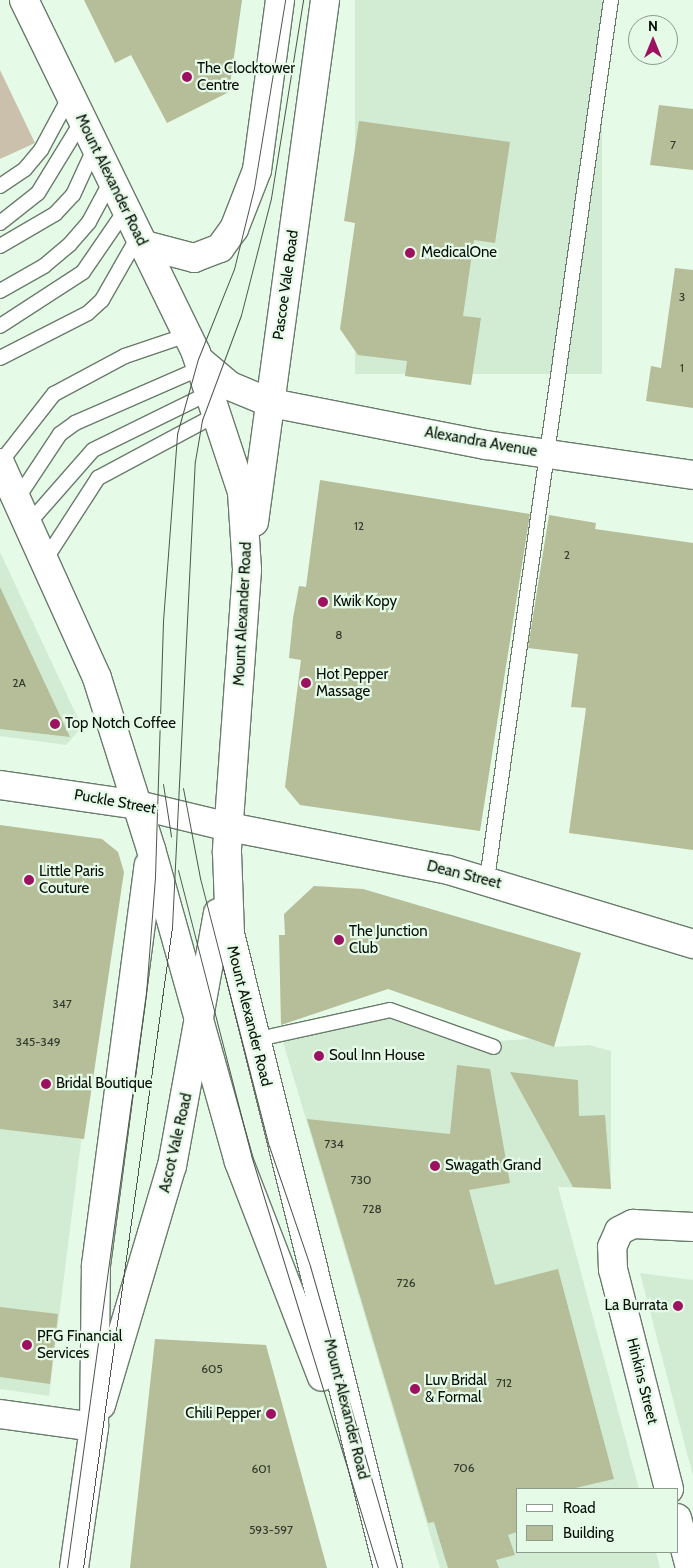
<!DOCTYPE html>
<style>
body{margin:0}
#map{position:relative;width:693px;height:1568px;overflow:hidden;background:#e5fae7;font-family:Cabin,sans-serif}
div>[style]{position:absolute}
.built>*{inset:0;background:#d2ecd4;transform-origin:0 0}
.green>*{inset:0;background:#cac0ac}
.building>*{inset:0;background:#b5bd99}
.roads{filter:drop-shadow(1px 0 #697c6b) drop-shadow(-1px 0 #697c6b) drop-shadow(0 1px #697c6b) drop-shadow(0 -1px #697c6b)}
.lane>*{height:14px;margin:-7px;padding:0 7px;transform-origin:7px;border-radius:7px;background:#fff}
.street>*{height:28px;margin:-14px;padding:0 14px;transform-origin:14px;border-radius:14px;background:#fff}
.secondary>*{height:28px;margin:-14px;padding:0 14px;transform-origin:14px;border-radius:14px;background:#fff}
.primary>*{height:28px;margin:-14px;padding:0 14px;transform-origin:14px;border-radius:14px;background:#fff}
.tram>*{height:1px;margin:-0.5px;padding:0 0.5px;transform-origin:0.5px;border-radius:0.5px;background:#4d574d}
.dots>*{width:14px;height:14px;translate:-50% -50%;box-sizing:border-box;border:2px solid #e5fae7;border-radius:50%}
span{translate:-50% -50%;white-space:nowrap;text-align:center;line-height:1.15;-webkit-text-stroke:4.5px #e5fae7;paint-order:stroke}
.number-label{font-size:12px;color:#32392c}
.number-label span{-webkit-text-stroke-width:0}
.poi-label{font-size:15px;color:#070d07}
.left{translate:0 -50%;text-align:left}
.right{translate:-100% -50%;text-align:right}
.street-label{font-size:15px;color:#070d07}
.legend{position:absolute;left:516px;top:1488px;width:162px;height:65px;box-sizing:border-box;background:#e5fae7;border:1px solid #8c9b8d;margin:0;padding:6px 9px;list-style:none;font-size:15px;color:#070d07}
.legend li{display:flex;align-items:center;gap:10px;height:25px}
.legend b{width:25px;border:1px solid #8c9b8d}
.north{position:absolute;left:628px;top:15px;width:50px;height:50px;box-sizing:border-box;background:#e5fae7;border:1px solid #8c9b8d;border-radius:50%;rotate:0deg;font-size:14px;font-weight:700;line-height:20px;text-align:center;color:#070d07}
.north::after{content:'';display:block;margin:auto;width:18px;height:22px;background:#9d1260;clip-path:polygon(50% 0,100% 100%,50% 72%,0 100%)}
</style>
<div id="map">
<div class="built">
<div style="left:355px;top:0;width:247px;height:374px"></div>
<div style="clip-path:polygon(0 552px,82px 727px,66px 745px,0 736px)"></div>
<div style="clip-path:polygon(0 836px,116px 865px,49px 1396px,0 1389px)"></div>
<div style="clip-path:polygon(384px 1017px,459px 1043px,530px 1039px,554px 1047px,589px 1045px,611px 1051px,611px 1189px,558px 1187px,639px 1489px,517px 1489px,517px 1552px,656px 1552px,660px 1568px,440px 1568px,283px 1042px)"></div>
<div style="clip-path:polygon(640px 1273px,693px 1280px,693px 1476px)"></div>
</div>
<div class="green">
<div style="clip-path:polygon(0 70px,35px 143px,0 159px)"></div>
</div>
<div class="building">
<div style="clip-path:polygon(84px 0,242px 0,229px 92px,167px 123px,131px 55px,115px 63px)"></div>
<div style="clip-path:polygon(659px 105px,693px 109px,693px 170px,650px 165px)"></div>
<div style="clip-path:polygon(359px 121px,510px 142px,495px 243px,474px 240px,463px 316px,481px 318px,471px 385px,405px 376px,407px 361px,358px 355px,340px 329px,355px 223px,344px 221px)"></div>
<div style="clip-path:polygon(675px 268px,693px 270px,693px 408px,646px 401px,651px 366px,661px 368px)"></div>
<div style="clip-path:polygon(320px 480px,530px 514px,480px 831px,300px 805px,285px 787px,301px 660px,289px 658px,293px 618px,299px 586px,306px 587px)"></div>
<div style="clip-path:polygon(549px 515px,596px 523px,595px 529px,693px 543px,693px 850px,569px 833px,586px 708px,571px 707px,578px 654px,528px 648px)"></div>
<div style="clip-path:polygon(0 587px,70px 737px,0 729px)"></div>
<div style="clip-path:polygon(0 825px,102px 839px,118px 852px,124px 872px,84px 1139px,0 1129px)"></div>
<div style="clip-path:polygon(314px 886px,363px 889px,581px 953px,554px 1047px,388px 989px,281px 1025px,279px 935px,285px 935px,284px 914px)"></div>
<div style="clip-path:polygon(457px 1065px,490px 1069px,510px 1183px,469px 1190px,495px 1285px,558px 1269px,614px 1479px,571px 1489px,517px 1489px,517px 1532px,508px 1535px,515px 1555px,496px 1560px,499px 1568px,448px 1568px,434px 1522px,428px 1523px,307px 1119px,450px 1134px)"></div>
<div style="clip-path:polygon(510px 1072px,578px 1080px,579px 1116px,605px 1115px,611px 1189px,573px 1187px)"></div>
<div style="clip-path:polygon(0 1307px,58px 1314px,50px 1384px,0 1377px)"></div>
<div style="clip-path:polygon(155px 1339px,266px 1345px,327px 1568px,130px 1568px)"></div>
</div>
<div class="roads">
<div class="lane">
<div style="left:0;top:186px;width:30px;rotate:-34deg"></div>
<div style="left:25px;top:169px;width:25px;rotate:-50deg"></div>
<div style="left:41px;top:150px;width:61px;rotate:-61.8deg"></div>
<div style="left:0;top:223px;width:48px;rotate:-38.3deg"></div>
<div style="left:38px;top:193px;width:84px;rotate:-58.6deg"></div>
<div style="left:0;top:246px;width:64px;rotate:-30.2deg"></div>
<div style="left:55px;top:214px;width:26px;rotate:-47deg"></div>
<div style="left:73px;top:195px;width:53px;rotate:-65.4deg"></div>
<div style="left:0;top:291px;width:51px;rotate:-29.6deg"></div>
<div style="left:44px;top:266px;width:34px;rotate:-40deg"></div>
<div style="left:70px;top:244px;width:29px;rotate:-49deg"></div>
<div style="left:89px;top:222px;width:47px;rotate:-61.8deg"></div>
<div style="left:0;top:326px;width:99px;rotate:-33deg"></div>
<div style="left:83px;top:272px;width:74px;rotate:-55.5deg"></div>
<div style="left:0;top:358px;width:99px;rotate:-27.1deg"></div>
<div style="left:88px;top:313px;width:19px;rotate:-43deg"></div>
<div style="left:102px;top:300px;width:73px;rotate:-60.3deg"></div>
<div style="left:0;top:463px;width:88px;rotate:-52deg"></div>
<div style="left:54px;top:394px;width:81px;rotate:-28.2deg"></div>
<div style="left:125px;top:356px;width:65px;rotate:-18.7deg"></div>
<div style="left:17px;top:499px;width:78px;rotate:-56.5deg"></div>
<div style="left:60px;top:434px;width:19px;rotate:-36deg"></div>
<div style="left:75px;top:423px;width:137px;rotate:-23.6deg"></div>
<div style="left:28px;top:524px;width:98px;rotate:-48.7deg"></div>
<div style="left:93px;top:450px;width:131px;rotate:-26.2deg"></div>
<div style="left:45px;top:560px;width:98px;rotate:-57.1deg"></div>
<div style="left:98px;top:478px;width:137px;rotate:-28.2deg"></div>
<div style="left:487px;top:879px;width:888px;rotate:-81.97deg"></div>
<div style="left:254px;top:1040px;width:139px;rotate:-12.4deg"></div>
<div style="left:390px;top:1010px;width:110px;rotate:19.6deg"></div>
</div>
<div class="street">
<div style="left:271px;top:403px;width:219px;rotate:11.1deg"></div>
<div style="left:486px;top:445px;width:209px;rotate:8.2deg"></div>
<div style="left:0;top:1414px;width:95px;rotate:7.9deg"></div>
<div style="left:669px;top:1489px;width:226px;rotate:-104.3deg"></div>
<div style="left:613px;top:1270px;width:23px;rotate:-92deg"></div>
<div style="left:612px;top:1247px;width:17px;rotate:-66deg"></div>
<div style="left:619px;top:1231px;width:16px;rotate:-27deg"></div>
<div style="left:633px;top:1224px;width:60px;rotate:2.9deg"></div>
<div style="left:677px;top:1518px;width:52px;rotate:75.4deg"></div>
</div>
<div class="secondary">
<div style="left:0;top:785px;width:139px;rotate:8.2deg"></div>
<div style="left:229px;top:827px;width:223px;rotate:11.1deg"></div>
<div style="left:448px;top:870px;width:256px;rotate:16.8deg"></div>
</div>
<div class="primary">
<div style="left:24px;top:0;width:393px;rotate:64deg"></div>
<div style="left:196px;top:353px;width:146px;rotate:71.7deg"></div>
<div style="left:242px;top:492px;width:78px;rotate:86.3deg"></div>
<div style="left:247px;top:570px;width:283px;rotate:94.1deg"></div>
<div style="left:227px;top:852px;width:82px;rotate:87.9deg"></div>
<div style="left:230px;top:934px;width:653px;rotate:76.01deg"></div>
<div style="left:141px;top:244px;width:55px;rotate:14.8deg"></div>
<div style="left:194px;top:258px;width:28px;rotate:-21deg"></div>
<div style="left:220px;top:248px;width:24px;rotate:-54deg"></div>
<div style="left:234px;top:229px;width:63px;rotate:-68.7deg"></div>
<div style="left:257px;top:170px;width:172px;rotate:-82.3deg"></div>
<div style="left:199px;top:360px;width:40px;rotate:40deg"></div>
<div style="left:230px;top:386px;width:44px;rotate:22.5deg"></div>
<div style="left:0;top:463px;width:236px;rotate:65.7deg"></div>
<div style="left:97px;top:678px;width:179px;rotate:72.5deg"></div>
<div style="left:151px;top:849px;width:325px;rotate:74.3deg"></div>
<div style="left:239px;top:1162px;width:230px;rotate:68.9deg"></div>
<div style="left:254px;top:522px;width:527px;rotate:-82.25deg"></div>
<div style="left:138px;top:805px;width:94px;rotate:13.6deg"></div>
<div style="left:101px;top:1405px;width:249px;rotate:-73.5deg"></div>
<div style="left:172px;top:1166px;width:257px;rotate:-79.7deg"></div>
<div style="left:74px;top:1568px;width:142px;rotate:-81.9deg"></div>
<div style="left:94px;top:1427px;width:162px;rotate:-89.3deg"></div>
<div style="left:96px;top:1265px;width:403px;rotate:-82.5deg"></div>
</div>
</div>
<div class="tram">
<div style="left:163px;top:784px;width:53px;rotate:81.3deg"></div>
<div style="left:183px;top:788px;width:92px;rotate:79.3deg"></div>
<div style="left:200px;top:878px;width:277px;rotate:75.6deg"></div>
<div style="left:269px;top:1146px;width:127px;rotate:71.1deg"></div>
<div style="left:310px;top:1266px;width:314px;rotate:73.9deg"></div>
<div style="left:178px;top:870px;width:294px;rotate:75.6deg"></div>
<div style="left:251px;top:1155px;width:432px;rotate:72.9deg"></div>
<div style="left:67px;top:1568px;width:579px;rotate:-82.16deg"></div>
<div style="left:146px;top:994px;width:118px;rotate:-85.6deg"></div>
<div style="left:155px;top:876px;width:255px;rotate:-88.2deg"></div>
<div style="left:163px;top:621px;width:188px;rotate:-85.7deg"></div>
<div style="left:177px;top:434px;width:78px;rotate:-74.4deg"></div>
<div style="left:198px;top:359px;width:97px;rotate:-68.2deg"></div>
<div style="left:234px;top:269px;width:83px;rotate:-76.1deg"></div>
<div style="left:254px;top:188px;width:191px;rotate:-80.6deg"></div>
<div style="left:83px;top:1568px;width:647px;rotate:-82.1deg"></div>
<div style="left:172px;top:927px;width:467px;rotate:-87.2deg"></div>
<div style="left:195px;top:461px;width:42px;rotate:-80.3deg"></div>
<div style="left:202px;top:420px;width:112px;rotate:-69.6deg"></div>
<div style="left:241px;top:315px;width:121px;rotate:-75.6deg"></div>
<div style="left:271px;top:198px;width:201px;rotate:-80.8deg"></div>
</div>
<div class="dots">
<div style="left:187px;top:77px;background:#9d1260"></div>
<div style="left:410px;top:253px;background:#9d1260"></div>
<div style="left:323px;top:602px;background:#9d1260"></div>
<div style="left:306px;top:683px;background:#9d1260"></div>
<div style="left:55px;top:724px;background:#9d1260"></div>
<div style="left:29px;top:880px;background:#9d1260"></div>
<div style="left:339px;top:940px;background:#9d1260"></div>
<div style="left:319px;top:1056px;background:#9d1260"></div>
<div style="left:46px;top:1084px;background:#9d1260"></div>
<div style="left:435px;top:1166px;background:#9d1260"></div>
<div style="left:678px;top:1306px;background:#9d1260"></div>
<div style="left:27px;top:1345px;background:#9d1260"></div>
<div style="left:415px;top:1389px;background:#9d1260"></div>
<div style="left:271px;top:1414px;background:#9d1260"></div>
</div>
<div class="number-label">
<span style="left:673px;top:145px">7</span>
<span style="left:682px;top:297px">3</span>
<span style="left:682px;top:368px">1</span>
<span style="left:359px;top:526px">12</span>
<span style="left:567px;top:555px">2</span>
<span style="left:339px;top:635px">8</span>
<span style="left:19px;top:683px">2A</span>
<span style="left:62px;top:1004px">347</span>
<span style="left:38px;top:1042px">345-349</span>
<span style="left:334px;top:1144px">734</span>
<span style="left:361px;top:1180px">730</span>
<span style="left:372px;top:1209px">728</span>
<span style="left:406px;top:1283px">726</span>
<span style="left:212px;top:1369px">605</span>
<span style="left:504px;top:1383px">712</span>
<span style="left:464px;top:1468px">706</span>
<span style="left:261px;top:1469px">601</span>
<span style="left:271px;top:1530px">593-597</span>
</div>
<div class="poi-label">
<span class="left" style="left:197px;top:77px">The Clocktower<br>Centre</span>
<span class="left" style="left:421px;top:253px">MedicalOne</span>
<span class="left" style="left:333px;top:602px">Kwik Kopy</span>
<span class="left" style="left:316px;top:683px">Hot Pepper<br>Massage</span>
<span class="left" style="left:65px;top:724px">Top Notch Coffee</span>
<span class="left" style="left:39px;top:880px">Little Paris<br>Couture</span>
<span class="left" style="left:349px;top:940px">The Junction<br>Club</span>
<span class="left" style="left:329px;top:1056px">Soul Inn House</span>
<span class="left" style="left:56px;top:1084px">Bridal Boutique</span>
<span class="left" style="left:445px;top:1166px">Swagath Grand</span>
<span class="right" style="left:668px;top:1306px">La Burrata</span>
<span class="left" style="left:37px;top:1345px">PFG Financial<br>Services</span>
<span class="left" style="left:425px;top:1389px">Luv Bridal<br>&amp; Formal</span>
<span class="right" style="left:261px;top:1414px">Chili Pepper</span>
</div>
<div class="street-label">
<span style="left:111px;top:180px;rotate:64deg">Mount Alexander Road</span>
<span style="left:286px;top:285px;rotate:-82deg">Pascoe Vale Road</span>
<span style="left:481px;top:442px;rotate:10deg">Alexandra Avenue</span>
<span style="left:243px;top:614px;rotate:-87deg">Mount Alexander Road</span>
<span style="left:115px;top:802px;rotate:10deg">Puckle Street</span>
<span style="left:464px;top:875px;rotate:14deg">Dean Street</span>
<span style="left:249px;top:1016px;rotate:76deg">Mount Alexander Road</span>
<span style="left:176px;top:1143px;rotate:-77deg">Ascot Vale Road</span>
<span style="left:642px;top:1381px;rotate:76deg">Hinkins Street</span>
<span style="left:346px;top:1409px;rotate:76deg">Mount Alexander Road</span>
</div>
<ul class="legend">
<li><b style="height:6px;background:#fff"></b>Road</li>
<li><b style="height:14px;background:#b5bd99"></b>Building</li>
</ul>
<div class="north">N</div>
</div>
